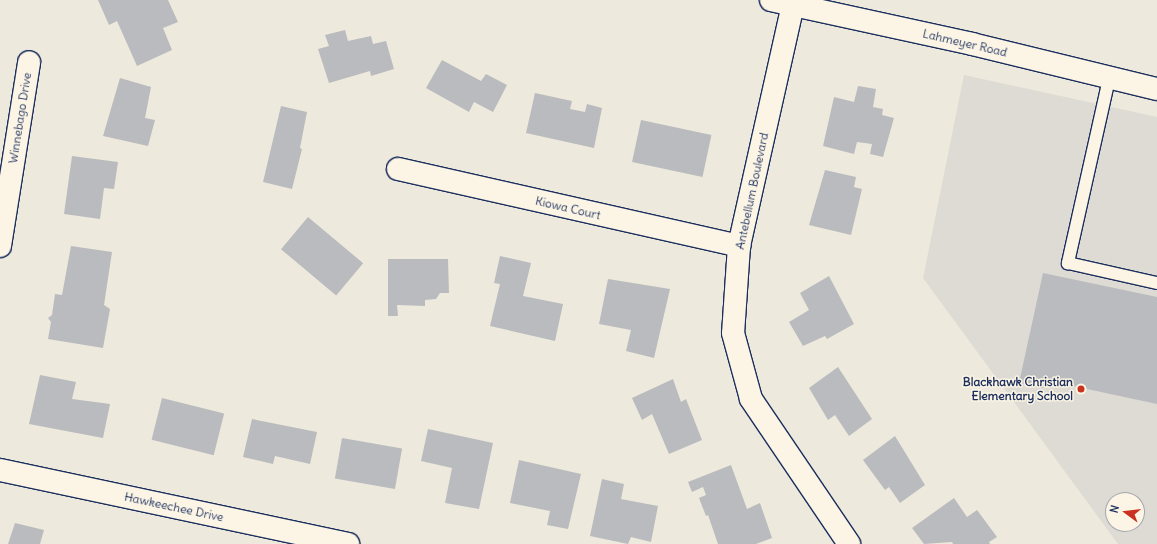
<!DOCTYPE html>
<style>
body{margin:0}
#map{position:relative;width:1157px;height:544px;overflow:hidden;background:#eee9dd;font-family:Delius,sans-serif}
div>[style]{position:absolute}
.built>*{inset:0;background:#dedbd4}
.building>*{inset:0;background:#babbbe;transform-origin:0 0}
.roads{filter:drop-shadow(1px 0 #1b2f5e) drop-shadow(-1px 0 #1b2f5e) drop-shadow(0 1px #1b2f5e) drop-shadow(0 -1px #1b2f5e)}
.lane>*{height:12px;margin:-6px;padding:0 6px;transform-origin:6px;border-radius:6px;background:#fcf5e5}
.street>*{height:22px;margin:-11px;padding:0 11px;transform-origin:11px;border-radius:11px;background:#fcf5e5}
.secondary>*{height:22px;margin:-11px;padding:0 11px;transform-origin:11px;border-radius:11px;background:#fcf5e5}
.dots>*{width:11px;height:11px;translate:-50% -50%;box-sizing:border-box;border:2px solid #fcf5e5;border-radius:50%}
span{translate:-50% -50%;white-space:nowrap;text-align:center;line-height:1.15;-webkit-text-stroke:3px #fcf5e5;paint-order:stroke}
.street-label{font-size:12px;color:#1b2f5e}
.poi-label{font-size:12px;color:#1b2f5e;font-weight:700}
.right{translate:-100% -50%;text-align:right}
.north{position:absolute;left:1105px;top:492px;width:40px;height:40px;box-sizing:border-box;background:#fcf5e5;border:1px solid #a2a6af;border-radius:50%;rotate:285deg;font-size:11px;font-weight:700;line-height:16px;text-align:center;color:#1b2f5e}
.north::after{content:'';display:block;margin:auto;width:14px;height:18px;background:#c8321e;clip-path:polygon(50% 0,100% 100%,50% 72%,0 100%)}
</style>
<div id="map">
<div class="built">
<div style="clip-path:polygon(evenodd,964px 75px,1157px 117px,1157px 544px,1118px 544px,923px 278px,964px 75px,1113px 500px,1137px 500px,1137px 524px,1113px 524px,1113px 500px)"></div>
</div>
<div class="building">
<div style="clip-path:polygon(98px 0,168px 0,178px 22px,163px 28px,172px 50px,137px 66px,117px 21px,109px 25px)"></div>
<div style="clip-path:polygon(345px 30px,348px 41px,371px 36px,373px 44px,386px 41px,394px 69px,371px 76px,370px 71px,329px 83px,318px 49px,329px 46px,325px 35px)"></div>
<div style="clip-path:polygon(442px 60px,481px 81px,486px 74px,507px 85px,493px 112px,474px 102px,469px 112px,426px 88px)"></div>
<div style="clip-path:polygon(120px 78px,151px 87px,145px 118px,155px 120px,148px 146px,103px 136px)"></div>
<div style="clip-path:polygon(858px 86px,876px 89px,873px 107px,883px 109px,882px 115px,894px 118px,883px 157px,870px 154px,872px 144px,857px 142px,854px 154px,823px 146px,834px 97px,854px 102px)"></div>
<div style="clip-path:polygon(535px 93px,572px 101px,570px 109px,585px 112px,587px 104px,602px 108px,594px 148px,526px 133px)"></div>
<div style="clip-path:polygon(281px 106px,307px 112px,300px 148px,302px 149px,292px 189px,263px 182px)"></div>
<div style="left:641px;top:120px;width:72px;height:43px;rotate:12deg"></div>
<div style="clip-path:polygon(72px 156px,118px 162px,114px 189px,104px 188px,100px 219px,64px 214px)"></div>
<div style="clip-path:polygon(825px 170px,856px 177px,854px 187px,862px 189px,851px 235px,809px 225px)"></div>
<div style="left:308px;top:217px;width:72px;height:42px;rotate:40deg"></div>
<div style="clip-path:polygon(71px 246px,112px 252px,104px 305px,110px 309px,103px 348px,48px 339px,51px 322px,48px 318px,52px 315px,55px 294px,62px 295px)"></div>
<div style="clip-path:polygon(500px 256px,531px 263px,523px 296px,563px 304px,555px 341px,490px 326px,500px 284px,494px 283px)"></div>
<div style="clip-path:polygon(388px 259px,448px 259px,449px 293px,440px 293px,436px 299px,425px 300px,425px 306px,397px 305px,398px 316px,388px 316px)"></div>
<div style="clip-path:polygon(1043px 273px,1157px 297px,1157px 404px,1045px 380px,1043px 388px,1019px 383px)"></div>
<div style="clip-path:polygon(829px 276px,854px 324px,827px 339px,825px 336px,803px 346px,789px 322px,809px 310px,800px 293px)"></div>
<div style="clip-path:polygon(608px 279px,670px 289px,654px 358px,626px 351px,631px 330px,599px 324px)"></div>
<div style="clip-path:polygon(838px 367px,872px 419px,849px 436px,835px 415px,828px 420px,809px 388px)"></div>
<div style="clip-path:polygon(40px 375px,76px 382px,72px 399px,110px 404px,103px 438px,29px 424px)"></div>
<div style="clip-path:polygon(673px 379px,681px 402px,686px 399px,702px 440px,669px 454px,652px 414px,642px 420px,632px 398px)"></div>
<div style="left:162px;top:398px;width:64px;height:43px;rotate:14deg"></div>
<div style="clip-path:polygon(252px 419px,317px 432px,310px 464px,275px 456px,273px 464px,243px 457px)"></div>
<div style="clip-path:polygon(428px 429px,493px 443px,479px 509px,445px 503px,452px 468px,421px 461px)"></div>
<div style="clip-path:polygon(895px 436px,925px 485px,900px 503px,889px 487px,885px 490px,863px 460px)"></div>
<div style="left:342px;top:438px;width:61px;height:41px;rotate:10deg"></div>
<div style="clip-path:polygon(519px 460px,581px 474px,568px 529px,547px 525px,550px 511px,510px 503px)"></div>
<div style="clip-path:polygon(731px 465px,747px 509px,760px 503px,772px 538px,756px 544px,718px 544px,708px 515px,706px 516px,699px 498px,706px 495px,703px 487px,692px 492px,688px 482px)"></div>
<div style="clip-path:polygon(602px 479px,624px 484px,621px 499px,658px 506px,651px 542px,631px 537px,628px 544px,590px 536px)"></div>
<div style="clip-path:polygon(954px 498px,967px 517px,977px 510px,997px 537px,989px 542px,990px 544px,953px 544px,952px 542px,924px 544px,912px 528px)"></div>
<div style="clip-path:polygon(15px 523px,44px 530px,40px 544px,8px 544px)"></div>
</div>
<div class="roads">
<div class="lane">
<div style="left:1109px;top:79px;width:189px;rotate:102.6deg"></div>
<div style="left:1068px;top:263px;width:91px;rotate:12.7deg"></div>
</div>
<div class="street">
<div style="left:794px;top:0;width:252px;rotate:102.6deg"></div>
<div style="left:739px;top:246px;width:87px;rotate:93.9deg"></div>
<div style="left:733px;top:333px;width:68px;rotate:74.7deg"></div>
<div style="left:751px;top:399px;width:175px;rotate:55.9deg"></div>
<div style="left:398px;top:169px;width:350px;rotate:12.7deg"></div>
<div style="left:0;top:246px;width:186px;rotate:-81deg"></div>
<div style="left:0;top:470px;width:356px;rotate:12deg"></div>
</div>
<div class="secondary">
<div style="left:771px;top:0;width:206px;rotate:12.3deg"></div>
<div style="left:972px;top:44px;width:190px;rotate:13.7deg"></div>
</div>
</div>
<div class="dots">
<div style="left:1081px;top:389px;background:#c8321e"></div>
</div>
<div class="street-label">
<span style="left:965px;top:43px;rotate:13deg">Lahmeyer Road</span>
<span style="left:20px;top:118px;rotate:-81deg">Winnebago Drive</span>
<span style="left:752px;top:191px;rotate:-78deg">Antebellum Boulevard</span>
<span style="left:568px;top:208px;rotate:13deg">Kiowa Court</span>
<span style="left:174px;top:507px;rotate:12deg">Hawkeechee Drive</span>
</div>
<div class="poi-label">
<span class="right" style="left:1073px;top:389px">Blackhawk Christian<br>Elementary School</span>
</div>
<div class="north">N</div>
</div>
